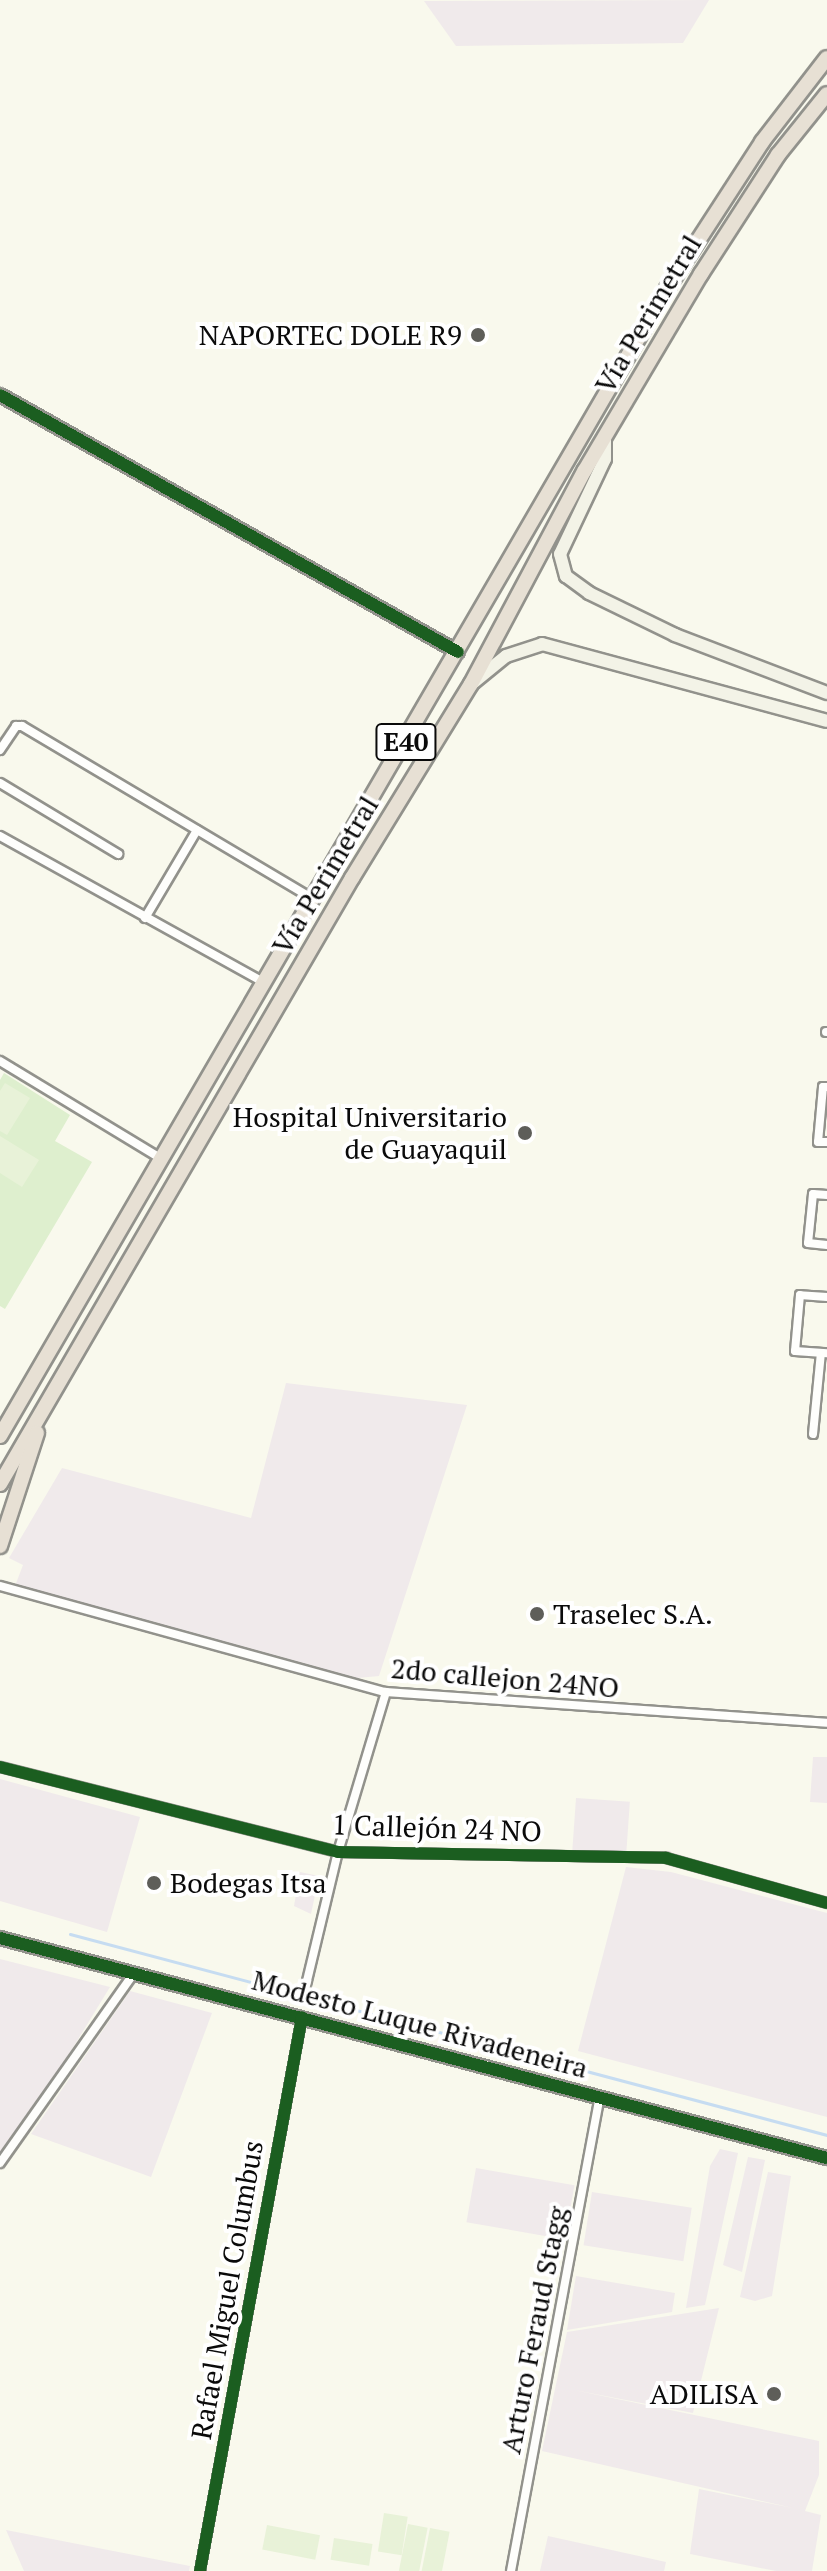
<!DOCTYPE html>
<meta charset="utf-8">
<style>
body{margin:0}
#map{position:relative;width:827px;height:2571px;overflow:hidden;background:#f9f9ed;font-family:"PT Serif",serif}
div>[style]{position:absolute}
.industrial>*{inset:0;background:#f0eaeb;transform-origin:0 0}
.green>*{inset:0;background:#deefce}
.pitch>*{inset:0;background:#e8f2d8;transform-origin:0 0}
.stream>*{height:3px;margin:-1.5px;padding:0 1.5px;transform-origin:1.5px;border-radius:1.5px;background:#c6dcf1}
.roads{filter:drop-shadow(2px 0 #92928c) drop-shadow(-2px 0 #92928c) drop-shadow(0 2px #92928c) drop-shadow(0 -2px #92928c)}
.street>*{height:8px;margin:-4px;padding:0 4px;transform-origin:4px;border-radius:4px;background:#fefefc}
.secondary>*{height:12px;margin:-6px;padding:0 6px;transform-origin:6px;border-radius:6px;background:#f3f3e7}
.highway>*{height:14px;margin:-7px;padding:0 7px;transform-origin:7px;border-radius:7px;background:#e7e0d4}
.cycleway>*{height:12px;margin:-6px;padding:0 6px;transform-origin:6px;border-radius:6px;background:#1b5e20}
.dots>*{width:22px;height:22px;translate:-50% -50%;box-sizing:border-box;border:4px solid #fff;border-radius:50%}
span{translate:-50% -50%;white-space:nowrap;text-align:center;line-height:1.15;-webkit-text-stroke:8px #fff;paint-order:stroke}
.shield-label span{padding:2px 6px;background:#fff;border:2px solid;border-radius:6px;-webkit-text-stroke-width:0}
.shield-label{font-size:26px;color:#0a0a0a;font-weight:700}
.street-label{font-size:28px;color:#0a0a0a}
.poi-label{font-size:28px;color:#0a0a0a}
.right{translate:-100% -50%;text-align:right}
.left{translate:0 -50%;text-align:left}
</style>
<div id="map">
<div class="industrial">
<div style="clip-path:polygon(709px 0,683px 43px,456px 46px,424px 1px)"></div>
<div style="clip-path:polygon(286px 1383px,467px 1405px,379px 1676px,357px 1678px,15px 1586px,23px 1565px,9px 1558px,62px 1468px,251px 1518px)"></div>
<div style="clip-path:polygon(813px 1757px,827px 1757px,827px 1803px,810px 1802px)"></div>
<div style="clip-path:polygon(0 1779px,140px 1817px,107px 1932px,0 1901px)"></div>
<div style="left:576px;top:1798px;width:54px;height:53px;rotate:4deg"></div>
<div style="clip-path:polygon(626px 1867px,671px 1872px,827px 1913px,827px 2117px,578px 2051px)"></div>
<div style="clip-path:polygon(300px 1872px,319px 1876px,311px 1914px,294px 1906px)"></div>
<div style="clip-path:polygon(0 1959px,110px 1987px,36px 2108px,0 2154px)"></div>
<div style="clip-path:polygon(130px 1991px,212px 2013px,151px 2177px,31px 2134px)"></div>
<div style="clip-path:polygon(720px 2149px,738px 2153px,705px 2305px,686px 2308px,710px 2166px)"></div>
<div style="clip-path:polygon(748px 2157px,765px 2160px,742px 2272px,723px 2265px)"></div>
<div style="left:476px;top:2168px;width:100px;height:55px;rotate:10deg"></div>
<div style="clip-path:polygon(768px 2172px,791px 2176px,772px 2296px,755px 2301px,740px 2297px)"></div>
<div style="left:592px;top:2192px;width:101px;height:54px;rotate:9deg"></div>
<div style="clip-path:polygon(576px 2276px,675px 2293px,672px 2312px,567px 2330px)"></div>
<div style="clip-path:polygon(719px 2308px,693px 2413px,574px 2390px,819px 2441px,819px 2475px,805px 2511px,821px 2515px,812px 2571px,776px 2571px,690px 2554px,699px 2489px,793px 2508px,542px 2451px,567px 2332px)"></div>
<div style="clip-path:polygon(6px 2530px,190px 2566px,189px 2571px,24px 2571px)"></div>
<div style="clip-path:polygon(548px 2536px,666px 2562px,664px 2571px,540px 2571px)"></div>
</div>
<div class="green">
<div style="clip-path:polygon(4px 1073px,70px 1115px,55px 1141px,92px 1162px,5px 1309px,0 1306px,0 1080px)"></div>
</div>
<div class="pitch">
<div style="clip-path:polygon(5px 1083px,30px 1098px,7px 1135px,0 1131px,0 1091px)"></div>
<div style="clip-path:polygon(0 1136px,39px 1160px,22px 1187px,0 1173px)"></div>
<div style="left:384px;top:2513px;width:24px;height:39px;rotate:9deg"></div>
<div style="left:408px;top:2524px;width:20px;height:48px;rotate:11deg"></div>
<div style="left:267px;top:2525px;width:54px;height:25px;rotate:11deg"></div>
<div style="left:430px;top:2528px;width:20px;height:44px;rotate:11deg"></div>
<div style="left:334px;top:2538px;width:39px;height:22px;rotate:9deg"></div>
</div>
<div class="stream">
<div style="left:70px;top:1934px;width:783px;rotate:14.87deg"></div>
</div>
<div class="roads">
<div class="street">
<div style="left:0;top:750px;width:29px;rotate:-56deg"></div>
<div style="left:16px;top:726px;width:6px"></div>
<div style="left:22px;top:726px;width:339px;rotate:30.7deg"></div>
<div style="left:0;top:783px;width:138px;rotate:31deg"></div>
<div style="left:0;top:836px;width:303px;rotate:29deg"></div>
<div style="left:145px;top:918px;width:102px;rotate:-59.4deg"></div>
<div style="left:826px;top:1032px;width:1px"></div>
<div style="left:0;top:1061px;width:189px;rotate:31.2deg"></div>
<div style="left:827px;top:1087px;width:4px;rotate:180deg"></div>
<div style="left:823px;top:1087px;width:55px;rotate:95.2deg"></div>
<div style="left:818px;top:1142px;width:9px"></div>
<div style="left:827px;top:1195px;width:14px;rotate:-176deg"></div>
<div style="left:813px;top:1194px;width:49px;rotate:95.8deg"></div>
<div style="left:808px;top:1243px;width:19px;rotate:6deg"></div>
<div style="left:827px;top:1297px;width:27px;rotate:-176deg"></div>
<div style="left:800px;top:1295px;width:56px;rotate:95.1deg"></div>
<div style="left:795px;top:1351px;width:32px;rotate:4deg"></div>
<div style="left:813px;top:1434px;width:81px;rotate:-84.4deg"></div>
<div style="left:0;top:1586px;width:400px;rotate:15.4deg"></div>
<div style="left:386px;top:1692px;width:442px;rotate:4deg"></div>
<div style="left:0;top:1767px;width:349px;rotate:14.1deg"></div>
<div style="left:338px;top:1852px;width:328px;rotate:1deg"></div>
<div style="left:666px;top:1858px;width:167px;rotate:15.6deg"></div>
<div style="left:306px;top:1985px;width:137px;rotate:-76.5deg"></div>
<div style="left:338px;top:1852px;width:167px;rotate:-73.3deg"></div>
<div style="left:0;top:2163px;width:232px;rotate:-54.8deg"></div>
<div style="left:200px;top:2571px;width:563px;rotate:-79.57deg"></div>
<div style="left:511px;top:2571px;width:483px;rotate:-79.4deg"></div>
</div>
<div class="secondary">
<div style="left:0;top:395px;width:525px;rotate:29.3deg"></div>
<div style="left:605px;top:437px;width:22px;rotate:90deg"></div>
<div style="left:605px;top:459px;width:105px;rotate:115.3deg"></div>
<div style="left:560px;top:554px;width:23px;rotate:75deg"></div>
<div style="left:566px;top:576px;width:29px;rotate:36deg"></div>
<div style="left:589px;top:593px;width:96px;rotate:26deg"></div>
<div style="left:675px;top:635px;width:163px;rotate:20.9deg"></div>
<div style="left:474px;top:682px;width:41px;rotate:-39.1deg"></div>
<div style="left:506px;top:656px;width:38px;rotate:-18deg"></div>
<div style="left:542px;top:644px;width:295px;rotate:15.1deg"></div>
<div style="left:0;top:1938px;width:856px;rotate:14.9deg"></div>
</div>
<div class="highway">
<div style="left:0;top:1436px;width:1329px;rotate:-59.83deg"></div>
<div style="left:668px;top:287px;width:173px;rotate:-57deg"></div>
<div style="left:762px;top:142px;width:106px;rotate:-52.3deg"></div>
<div style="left:0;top:1484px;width:701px;rotate:-59.85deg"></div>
<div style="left:352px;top:878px;width:228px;rotate:-58.5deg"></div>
<div style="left:471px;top:684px;width:242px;rotate:-62deg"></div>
<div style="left:585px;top:470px;width:228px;rotate:-59.4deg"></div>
<div style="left:701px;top:274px;width:142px;rotate:-57.1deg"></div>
<div style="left:778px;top:155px;width:78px;rotate:-51.2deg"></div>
<div style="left:0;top:1546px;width:119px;rotate:-71.9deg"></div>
</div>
</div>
<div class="cycleway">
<div style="left:0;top:395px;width:525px;rotate:29.3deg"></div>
<div style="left:0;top:1767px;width:349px;rotate:14.1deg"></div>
<div style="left:338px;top:1852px;width:328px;rotate:1deg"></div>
<div style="left:666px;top:1858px;width:167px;rotate:15.6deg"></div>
<div style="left:0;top:1938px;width:856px;rotate:14.9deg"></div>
<div style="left:200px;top:2571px;width:563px;rotate:-79.57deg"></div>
</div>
<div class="dots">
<div style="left:478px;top:335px;background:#5e5e59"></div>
<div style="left:525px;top:1133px;background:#5e5e59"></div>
<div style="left:537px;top:1614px;background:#5e5e59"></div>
<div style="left:154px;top:1883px;background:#5e5e59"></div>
<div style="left:774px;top:2394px;background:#5e5e59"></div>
</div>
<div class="shield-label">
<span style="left:406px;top:742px">E40</span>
</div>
<div class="street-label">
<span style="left:648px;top:314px;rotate:-59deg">Vía Perimetral</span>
<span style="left:325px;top:875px;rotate:-59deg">Vía Perimetral</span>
<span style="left:505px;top:1678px;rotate:5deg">2do callejon 24NO</span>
<span style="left:437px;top:1828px;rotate:2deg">1 Callejón 24 NO</span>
<span style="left:420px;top:2024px;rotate:15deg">Modesto Luque Rivadeneira</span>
<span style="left:227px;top:2290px;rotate:-80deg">Rafael Miguel Columbus</span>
<span style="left:534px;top:2330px;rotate:-79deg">Arturo Feraud Stagg</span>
</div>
<div class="poi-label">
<span class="right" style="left:462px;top:335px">NAPORTEC DOLE R9</span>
<span class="right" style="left:507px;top:1133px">Hospital Universitario<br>de Guayaquil</span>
<span class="left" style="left:553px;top:1614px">Traselec S.A.</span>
<span class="left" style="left:170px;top:1883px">Bodegas Itsa</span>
<span class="right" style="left:758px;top:2394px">ADILISA</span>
</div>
</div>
